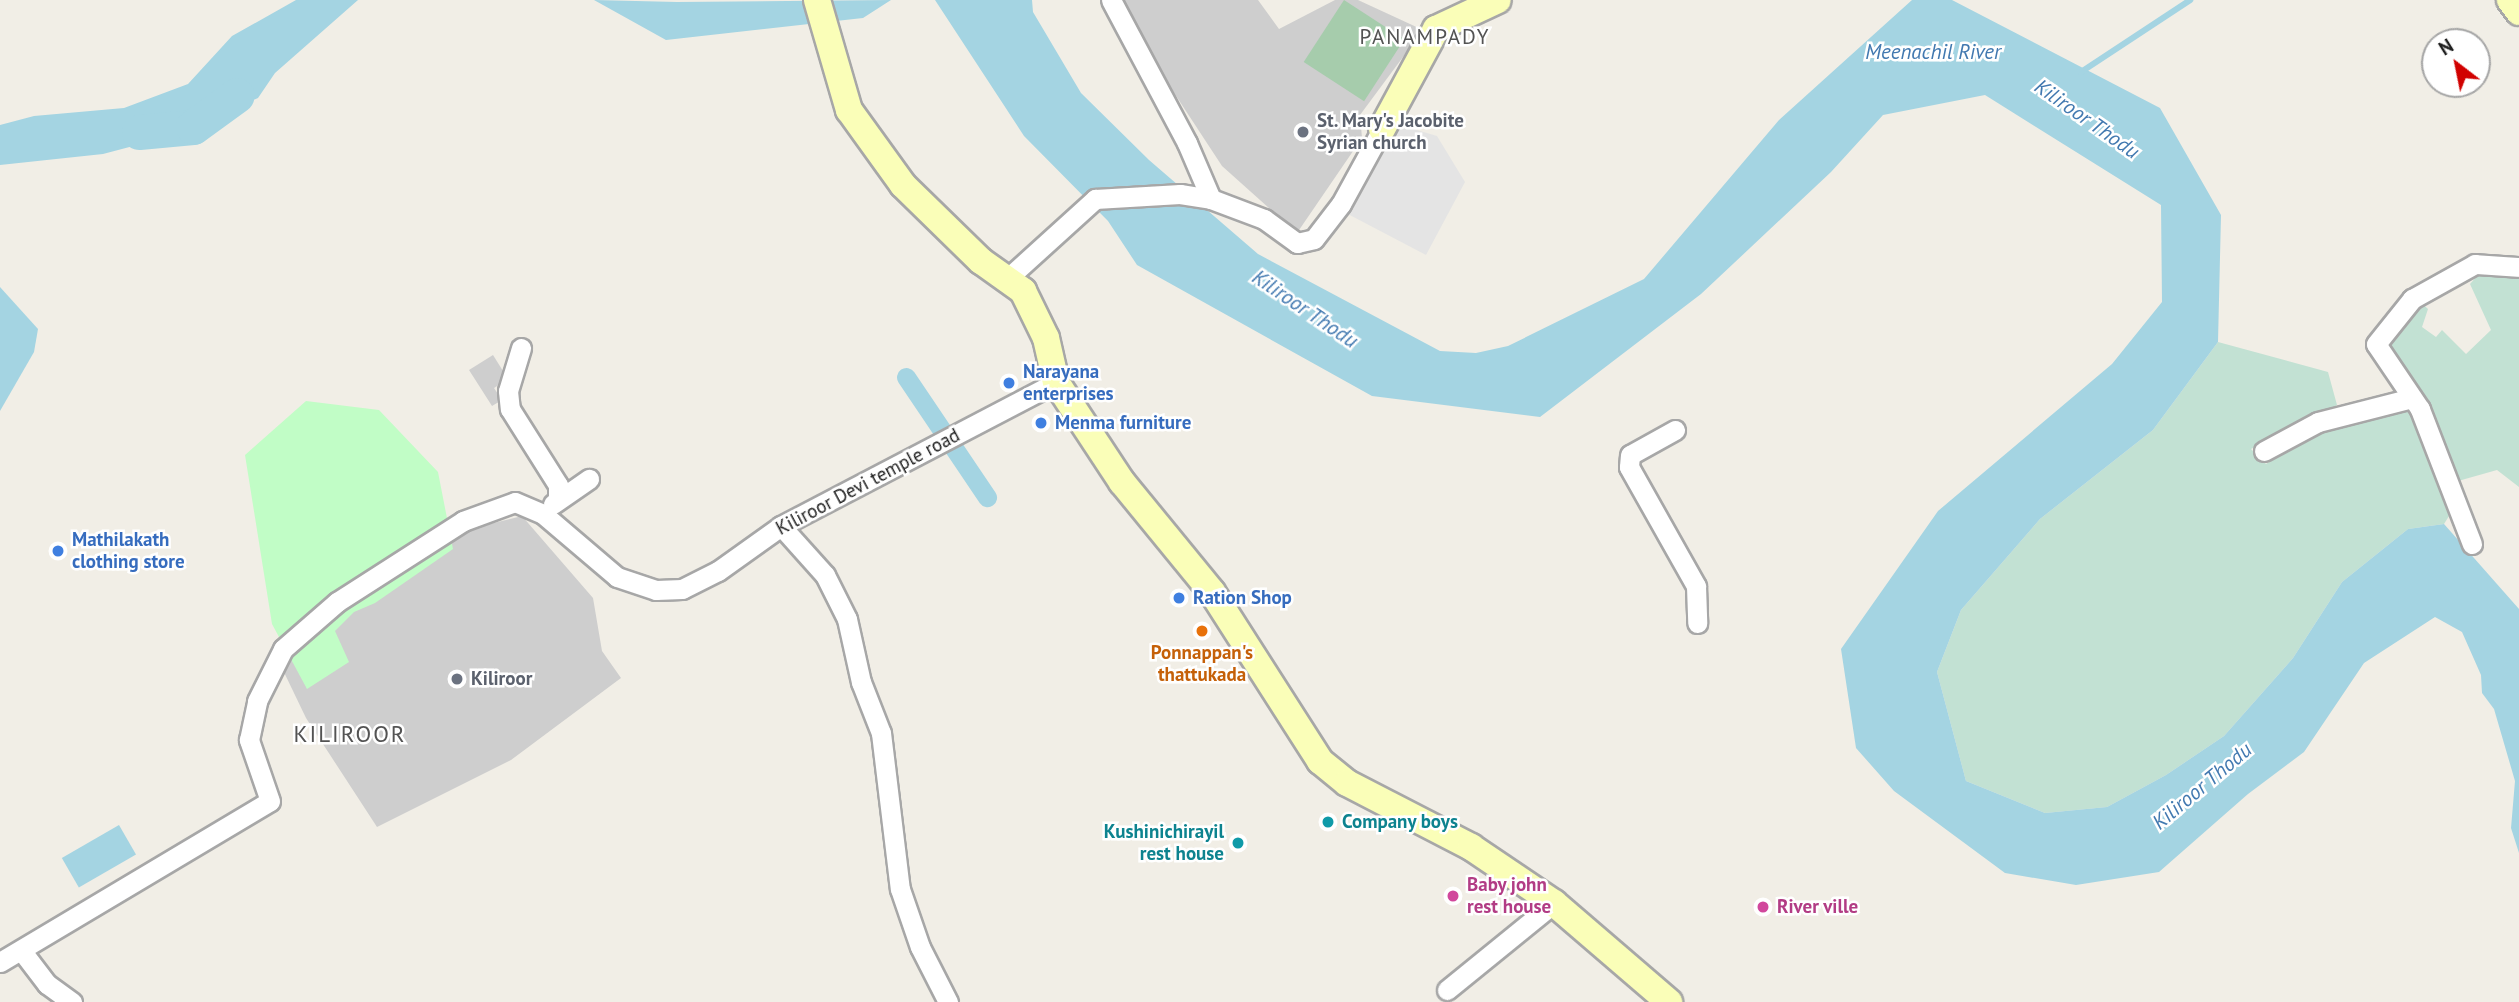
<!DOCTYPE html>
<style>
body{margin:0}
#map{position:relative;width:2519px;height:1002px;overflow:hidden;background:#f1eee6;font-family:"PT Sans",sans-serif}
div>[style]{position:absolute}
.religious>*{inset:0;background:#cecece}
.wetland>*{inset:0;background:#c2e1d3}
.cemetery>*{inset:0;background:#a6ccac;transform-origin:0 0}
.park>*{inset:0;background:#c1fdc6}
.parking>*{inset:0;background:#e4e4e4}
.water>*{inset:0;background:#a4d4e2;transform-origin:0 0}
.stream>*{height:6px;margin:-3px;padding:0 3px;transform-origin:3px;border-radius:3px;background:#a4d4e2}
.canal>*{height:19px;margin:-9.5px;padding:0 9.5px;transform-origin:9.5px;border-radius:9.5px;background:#a4d4e2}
.river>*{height:35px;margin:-17.5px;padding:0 17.5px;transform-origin:17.5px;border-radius:17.5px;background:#a4d4e2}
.roads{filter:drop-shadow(2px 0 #a7a7a7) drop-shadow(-2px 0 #a7a7a7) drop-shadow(0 2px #a7a7a7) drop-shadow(0 -2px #a7a7a7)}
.street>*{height:19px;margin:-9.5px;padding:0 9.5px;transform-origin:9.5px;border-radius:9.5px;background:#fff}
.secondary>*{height:26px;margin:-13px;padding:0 13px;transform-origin:13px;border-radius:13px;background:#fafeb8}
.dots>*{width:19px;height:19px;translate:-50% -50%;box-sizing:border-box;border:4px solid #fff;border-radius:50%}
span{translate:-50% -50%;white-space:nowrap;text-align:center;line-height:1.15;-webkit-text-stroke:5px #fff;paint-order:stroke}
.worship-label{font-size:19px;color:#5b616d;font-weight:700}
.left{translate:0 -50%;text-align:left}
.shop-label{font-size:19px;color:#366cbe;font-weight:700}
.street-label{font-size:19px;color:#202020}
.food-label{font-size:19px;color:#c56008;font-weight:700}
.culture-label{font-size:19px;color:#0d838f;font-weight:700}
.right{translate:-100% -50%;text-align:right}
.hotel-label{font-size:19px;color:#b23c85;font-weight:700}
.neighbourhood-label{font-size:21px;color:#535353;letter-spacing:2px}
.water-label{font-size:21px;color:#4279b0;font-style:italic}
.quarter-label{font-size:23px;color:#535353;letter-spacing:2px}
.north{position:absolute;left:2421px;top:28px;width:70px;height:70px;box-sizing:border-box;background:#fff;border:2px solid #a6a6a6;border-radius:50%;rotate:328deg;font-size:19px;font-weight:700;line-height:28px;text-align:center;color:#202020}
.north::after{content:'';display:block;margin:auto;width:24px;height:32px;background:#d10100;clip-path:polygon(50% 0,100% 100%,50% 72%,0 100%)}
</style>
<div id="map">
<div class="religious">
<div style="clip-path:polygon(1122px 0,1258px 0,1279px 29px,1335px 0,1358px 0,1423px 30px,1360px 115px,1362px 138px,1297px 233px,1222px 166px,1163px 76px)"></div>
<div style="clip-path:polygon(493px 355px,508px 379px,494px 388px,502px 400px,492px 406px,469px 370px)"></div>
<div style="clip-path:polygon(522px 516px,593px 598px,602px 651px,621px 678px,511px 760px,377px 827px,306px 718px,281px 666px,461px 531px)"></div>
</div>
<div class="wetland">
<div style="clip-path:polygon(2519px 272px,2519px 487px,2497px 470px,2451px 483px,2380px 344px,2419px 301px,2428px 309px,2422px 327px,2436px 337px,2442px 330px,2466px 354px,2491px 330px,2470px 284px,2478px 275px)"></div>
<div style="clip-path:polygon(2218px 342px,2328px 372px,2337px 405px,2251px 449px,2266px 464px,2320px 428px,2407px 407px,2449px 516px,2444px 524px,2408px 529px,2342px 582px,2293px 658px,2224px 736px,2166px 775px,2107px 807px,2045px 813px,1966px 781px,1937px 672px,1961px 610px,2040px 519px,2153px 430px)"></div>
</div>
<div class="cemetery">
<div style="left:1344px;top:0;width:72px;height:74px;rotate:33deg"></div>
</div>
<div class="park">
<div style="clip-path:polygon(306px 401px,379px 410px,438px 472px,453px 549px,375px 603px,354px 612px,335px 631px,349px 662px,307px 689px,272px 624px,245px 455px)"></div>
</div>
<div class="parking">
<div style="clip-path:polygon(1393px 123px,1437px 136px,1465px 182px,1426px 255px,1344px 212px)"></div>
</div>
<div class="water">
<div style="clip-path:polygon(296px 0,358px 0,275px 73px,258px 98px,156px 140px,103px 154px,0 165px,0 125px,34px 116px,124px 108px,188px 84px,232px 36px)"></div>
<div style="clip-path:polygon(594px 0,677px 2px,891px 0,863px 18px,666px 40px)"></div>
<div style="clip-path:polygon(935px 0,1032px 0,1033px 12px,1081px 93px,1149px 160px,1258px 254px,1440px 351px,1476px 353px,1508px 346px,1644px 279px,1779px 120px,1912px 0,1952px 0,2160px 108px,2221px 215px,2218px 342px,2153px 430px,2040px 519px,1961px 610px,1937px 672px,1966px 781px,2045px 813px,2107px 807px,2166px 775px,2224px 736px,2293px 658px,2342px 582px,2408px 529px,2444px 524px,2519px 609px,2519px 853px,2511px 828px,2515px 781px,2494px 709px,2482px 693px,2481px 675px,2462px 632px,2435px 617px,2364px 663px,2304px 752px,2248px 794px,2159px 872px,2076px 885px,2005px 873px,1894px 791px,1856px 748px,1841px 649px,1938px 511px,2112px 364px,2162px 302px,2161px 205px,1985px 95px,1883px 115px,1831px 172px,1701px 294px,1540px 417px,1372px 396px,1137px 265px,1108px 221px,1024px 136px)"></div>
<div style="clip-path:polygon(0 287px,38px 329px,34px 352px,0 411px)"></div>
<div style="left:119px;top:825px;width:34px;height:66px;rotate:60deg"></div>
</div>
<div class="stream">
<div style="left:2081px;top:72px;width:131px;rotate:-33.4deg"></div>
</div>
<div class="canal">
<div style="left:906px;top:377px;width:145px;rotate:56deg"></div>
</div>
<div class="river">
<div style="left:139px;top:132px;width:54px;rotate:-5.3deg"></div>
<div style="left:193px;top:127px;width:54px;rotate:-36deg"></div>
</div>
<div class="roads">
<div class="street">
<div style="left:1111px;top:0;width:162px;rotate:62deg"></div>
<div style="left:1187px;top:143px;width:61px;rotate:66.8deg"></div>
<div style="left:1008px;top:278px;width:118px;rotate:-42.2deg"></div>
<div style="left:1095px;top:199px;width:85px;rotate:-3.4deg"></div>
<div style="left:1180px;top:194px;width:31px;rotate:9deg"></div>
<div style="left:1211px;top:199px;width:57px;rotate:20.7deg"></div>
<div style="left:1264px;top:219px;width:41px;rotate:36deg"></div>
<div style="left:1297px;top:243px;width:17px;rotate:-13deg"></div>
<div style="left:1314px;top:239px;width:44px;rotate:-52.4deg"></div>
<div style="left:1341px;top:204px;width:85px;rotate:-61.3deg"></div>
<div style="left:521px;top:348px;width:45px;rotate:106.8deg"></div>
<div style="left:508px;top:391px;width:18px;rotate:84deg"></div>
<div style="left:510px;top:409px;width:90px;rotate:57.7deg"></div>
<div style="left:558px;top:485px;width:14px;rotate:90deg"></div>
<div style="left:1675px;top:430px;width:51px;rotate:150.9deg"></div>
<div style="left:1630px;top:455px;width:12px;rotate:95deg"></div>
<div style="left:1629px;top:467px;width:137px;rotate:60.6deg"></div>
<div style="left:1696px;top:586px;width:37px;rotate:88deg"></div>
<div style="left:2264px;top:451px;width:61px;rotate:-28.2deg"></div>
<div style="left:2318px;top:422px;width:97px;rotate:-14.3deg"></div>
<div style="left:553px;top:504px;width:44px;rotate:-34.8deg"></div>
<div style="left:781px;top:526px;width:66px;rotate:48.1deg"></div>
<div style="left:825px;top:575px;width:49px;rotate:63.4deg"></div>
<div style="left:847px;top:619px;width:65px;rotate:77.5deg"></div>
<div style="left:861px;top:682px;width:55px;rotate:68.6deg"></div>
<div style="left:881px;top:733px;width:157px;rotate:83.1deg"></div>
<div style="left:900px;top:889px;width:61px;rotate:71deg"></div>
<div style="left:920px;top:947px;width:62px;rotate:63deg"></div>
<div style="left:2472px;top:544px;width:145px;rotate:-111.1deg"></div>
<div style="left:2420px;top:409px;width:78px;rotate:-124.1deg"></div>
<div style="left:2376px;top:344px;width:58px;rotate:-51.3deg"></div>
<div style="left:2412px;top:299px;width:72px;rotate:-29.1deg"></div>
<div style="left:2475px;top:264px;width:44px;rotate:3.9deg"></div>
<div style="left:21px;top:950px;width:43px;rotate:52.6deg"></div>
<div style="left:47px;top:984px;width:31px;rotate:36deg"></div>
<div style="left:0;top:962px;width:314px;rotate:-30.8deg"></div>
<div style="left:270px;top:801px;width:65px;rotate:-109deg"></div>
<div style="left:249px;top:740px;width:40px;rotate:-78deg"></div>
<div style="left:257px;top:701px;width:58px;rotate:-63.4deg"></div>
<div style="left:283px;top:649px;width:72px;rotate:-41deg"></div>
<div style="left:337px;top:602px;width:150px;rotate:-32.7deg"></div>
<div style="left:463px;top:521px;width:55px;rotate:-20.1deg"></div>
<div style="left:515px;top:502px;width:30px;rotate:23deg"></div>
<div style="left:543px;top:514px;width:97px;rotate:40.4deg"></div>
<div style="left:617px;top:577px;width:41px;rotate:18.4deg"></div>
<div style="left:656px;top:590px;width:26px;rotate:-2deg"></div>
<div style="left:682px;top:589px;width:40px;rotate:-26.6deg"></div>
<div style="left:718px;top:571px;width:77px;rotate:-35.5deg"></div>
<div style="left:781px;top:526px;width:310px;rotate:-27.6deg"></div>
<div style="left:1447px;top:990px;width:138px;rotate:-39.1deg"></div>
</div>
<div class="secondary">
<div style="left:817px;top:0;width:115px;rotate:73.8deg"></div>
<div style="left:849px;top:110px;width:92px;rotate:54.2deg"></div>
<div style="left:903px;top:185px;width:109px;rotate:44.3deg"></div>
<div style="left:981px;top:261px;width:52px;rotate:35.5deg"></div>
<div style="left:1023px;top:291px;width:52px;rotate:63.9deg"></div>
<div style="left:1046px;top:338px;width:45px;rotate:77.2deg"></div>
<div style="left:1056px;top:382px;width:120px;rotate:56.6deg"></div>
<div style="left:1122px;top:482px;width:142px;rotate:50.7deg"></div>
<div style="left:1212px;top:592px;width:201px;rotate:57.4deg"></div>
<div style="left:1320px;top:761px;width:35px;rotate:39deg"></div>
<div style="left:1347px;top:783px;width:140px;rotate:27.3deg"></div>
<div style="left:1471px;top:847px;width:100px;rotate:34deg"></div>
<div style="left:1554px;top:903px;width:152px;rotate:40.7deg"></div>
<div style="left:2510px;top:0;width:15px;rotate:53deg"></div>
<div style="left:1382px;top:129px;width:114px;rotate:-61.6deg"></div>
<div style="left:1436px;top:29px;width:68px;rotate:-25.1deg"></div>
</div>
</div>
<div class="dots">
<div style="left:1303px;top:132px;background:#6b7280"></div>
<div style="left:1009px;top:383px;background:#3f7fe0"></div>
<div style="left:1041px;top:423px;background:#3f7fe0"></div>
<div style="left:58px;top:551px;background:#3f7fe0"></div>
<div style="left:1179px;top:598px;background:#3f7fe0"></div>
<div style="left:1202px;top:631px;background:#e8710a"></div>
<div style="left:457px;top:679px;background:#6b7280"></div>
<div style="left:1328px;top:822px;background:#0f9aa8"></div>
<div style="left:1238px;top:843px;background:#0f9aa8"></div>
<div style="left:1453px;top:896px;background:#d1479c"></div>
<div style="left:1763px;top:907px;background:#d1479c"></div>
</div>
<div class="worship-label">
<span class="left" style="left:1317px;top:132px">St. Mary's Jacobite<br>Syrian church</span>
<span class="left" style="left:471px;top:679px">Kiliroor</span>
</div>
<div class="shop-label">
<span class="left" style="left:1023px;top:383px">Narayana<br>enterprises</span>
<span class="left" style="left:1055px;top:423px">Menma furniture</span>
<span class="left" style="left:72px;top:551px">Mathilakath<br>clothing store</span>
<span class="left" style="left:1193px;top:598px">Ration Shop</span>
</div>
<div class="street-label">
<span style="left:868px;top:482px;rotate:-28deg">Kiliroor Devi temple road</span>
</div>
<div class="food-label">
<span style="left:1202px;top:664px">Ponnappan's<br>thattukada</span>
</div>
<div class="culture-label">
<span class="left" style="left:1342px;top:822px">Company boys</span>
<span class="right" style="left:1224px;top:843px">Kushinichirayil<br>rest house</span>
</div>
<div class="hotel-label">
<span class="left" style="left:1467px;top:896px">Baby john<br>rest house</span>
<span class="left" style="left:1777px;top:907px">River ville</span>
</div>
<div class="neighbourhood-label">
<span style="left:1425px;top:37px">PANAMPADY</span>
</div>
<div class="water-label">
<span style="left:1933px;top:52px">Meenachil River</span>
<span style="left:2087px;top:119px;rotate:35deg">Kiliroor Thodu</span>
<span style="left:1305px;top:309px;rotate:34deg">Kiliroor Thodu</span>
<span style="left:2202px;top:786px;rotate:-40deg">Kiliroor Thodu</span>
</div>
<div class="quarter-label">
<span style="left:350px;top:734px">KILIROOR</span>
</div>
<div class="north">N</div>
</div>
